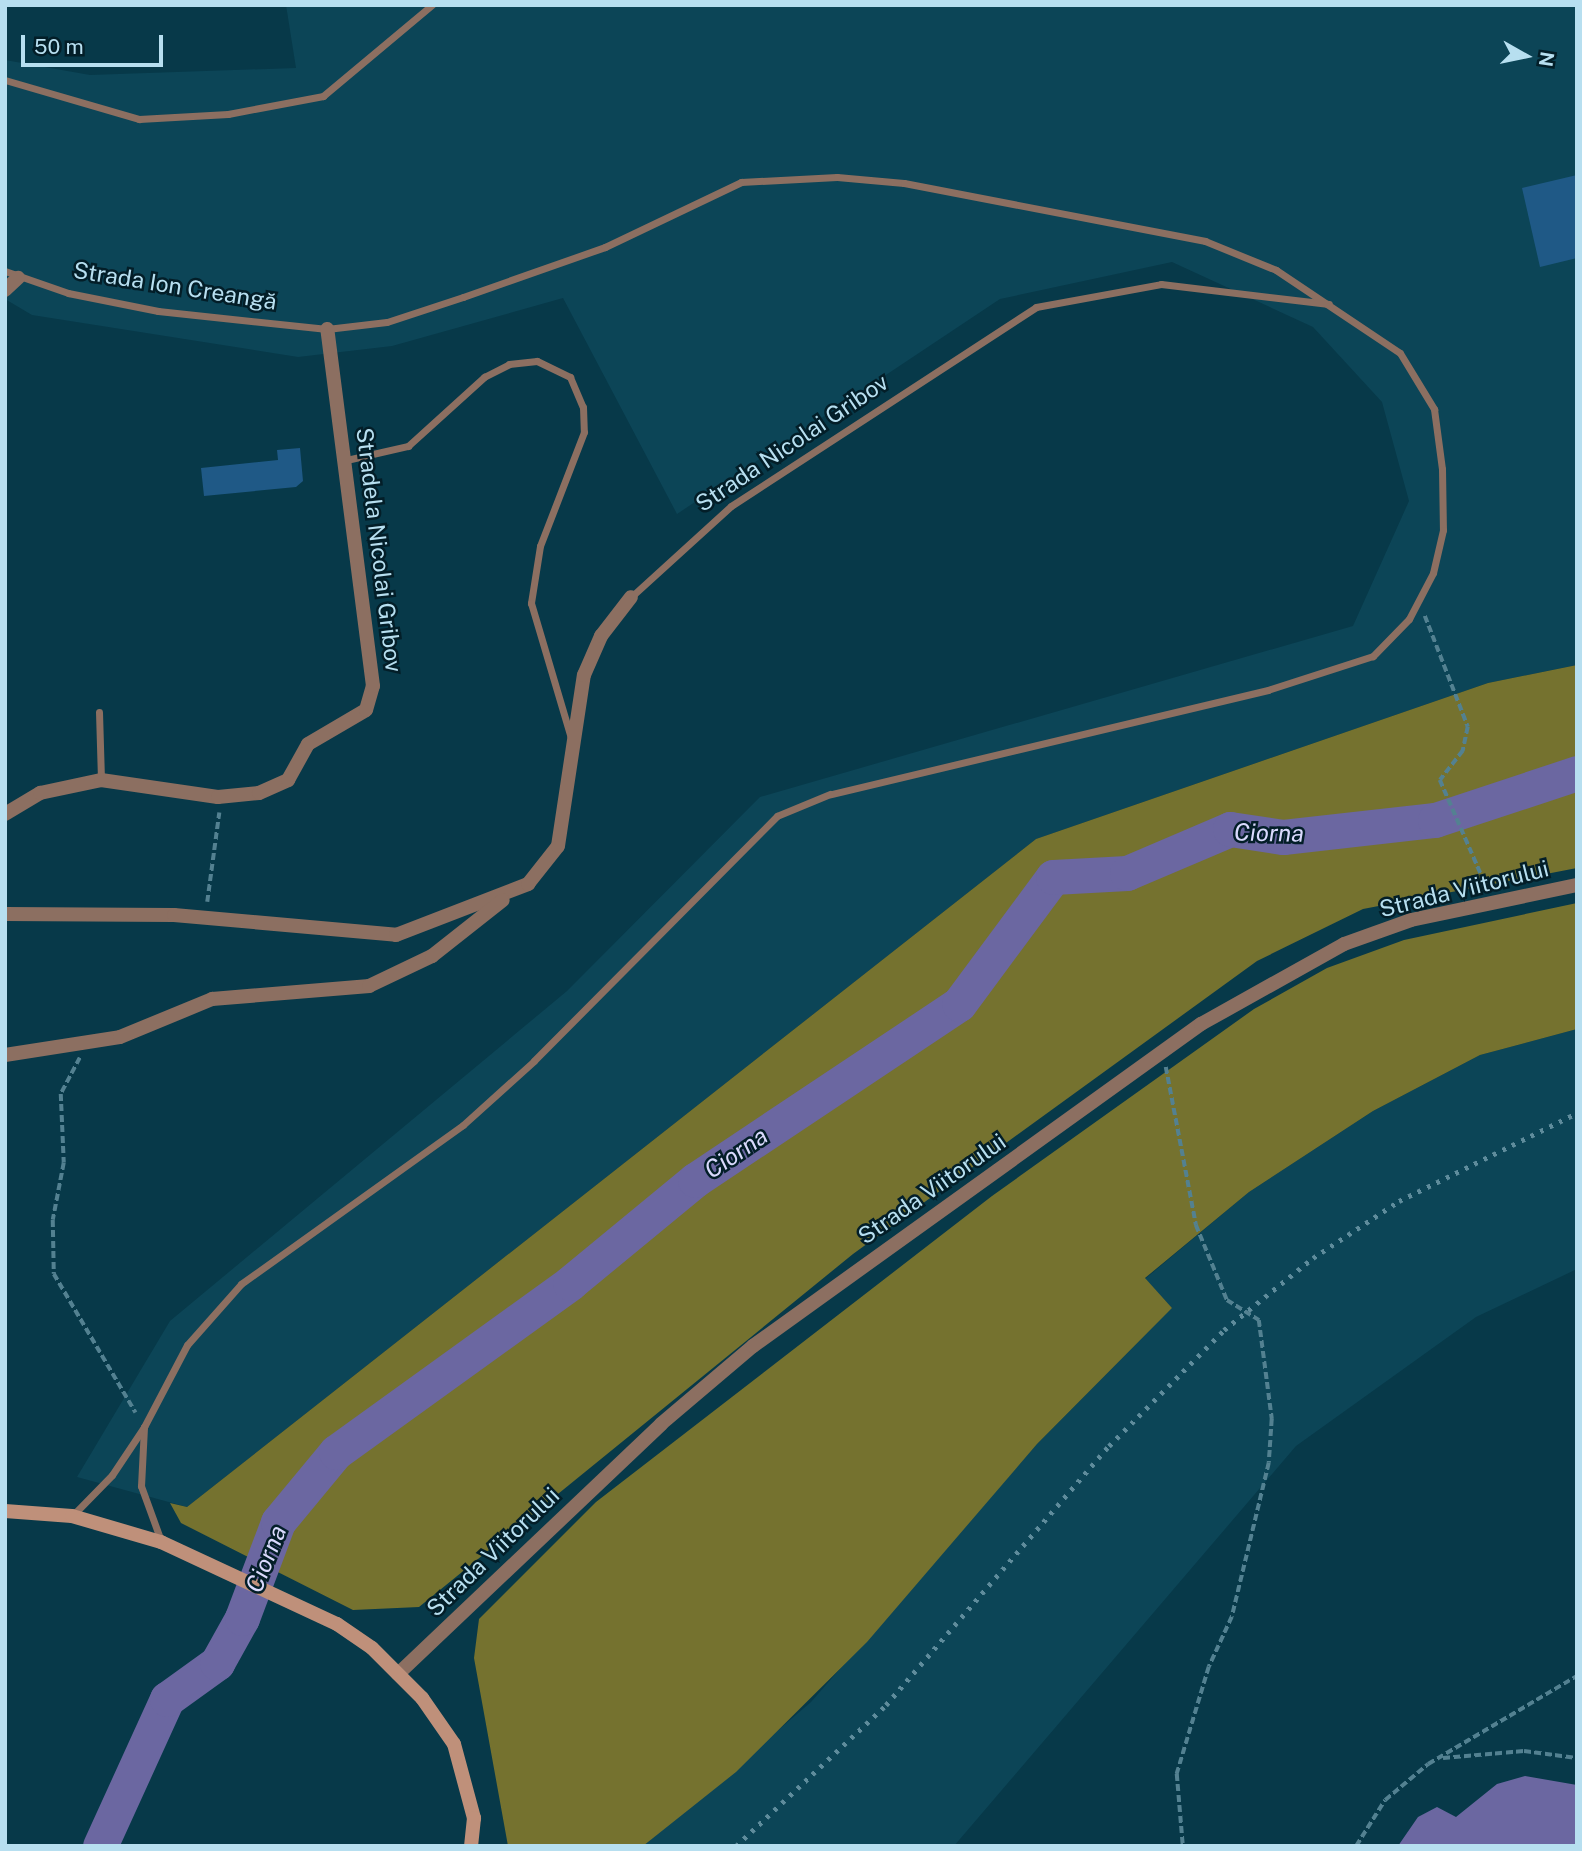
<!DOCTYPE html>
<meta charset="utf-8">
<style>
body{margin:0}
#map{position:relative;width:1582px;height:1851px;overflow:hidden;background:#073949;font-family:"Public Sans",sans-serif}
div>[style]{position:absolute}
.built>*{inset:0;background:#0c4557}
.forest>*{inset:0;background:#75722f}
.water>*{inset:0;background:#6b67a1}
.river>*{height:35px;margin:-17.5px;padding:0 17.5px;transform-origin:17.5px;border-radius:17.5px;background:#6b67a1}
.building>*{inset:0;background:#1f5986}
.path>*{height:3.5px;margin-top:-1.75px;transform-origin:0;background:repeating-linear-gradient(90deg,#538191 0 7px,transparent 0 10.5px)}
.lane>*{height:7px;margin:-3.5px;padding:0 3.5px;transform-origin:3.5px;border-radius:3.5px;background:#8c6f61}
.street>*{height:14px;margin:-7px;padding:0 7px;transform-origin:7px;border-radius:7px;background:#8c6f61}
.secondary>*{height:14px;margin:-7px;padding:0 7px;transform-origin:7px;border-radius:7px;background:#bf907a}
.rail>*{height:5px;margin-top:-2.5px;transform-origin:0;background:repeating-linear-gradient(90deg,#5f8c9c 0 3.5px,transparent 0 10.5px)}
span{translate:-50% -50%;white-space:nowrap;text-align:center;line-height:1.15;-webkit-text-stroke:5px #031e28;paint-order:stroke}
.street-label{font-size:23px;color:#b7dff0}
.water-label{font-size:24px;color:#dadafd;font-style:italic}
.frame{position:absolute;inset:0;border:7px solid #b7dff0;pointer-events:none}
.north{position:absolute;left:1491px;top:21px;width:70px;height:70px;-webkit-text-stroke:5px #031e28;paint-order:stroke;rotate:99deg;font-size:19px;font-weight:700;line-height:28px;text-align:center;color:#b7dff0}
.north::after{content:'';display:block;margin:auto;width:24px;height:32px;background:#b7dff0;clip-path:polygon(50% 0,100% 100%,50% 72%,0 100%)}
.scale{position:absolute;left:21px;top:35px;width:142px;height:32px;box-sizing:border-box;border:4px solid #b7dff0;border-top:0;padding-left:9px;font-size:21px;line-height:24px;white-space:nowrap;color:#b7dff0;-webkit-text-stroke:5px #031e28;paint-order:stroke}
</style>
<div id="map">
<div class="built">
<div style="clip-path:polygon(286px 5px,1577px 5px,1577px 665px,1488px 683px,1036px 839px,187px 1507px,77px 1477px,170px 1321px,567px 991px,760px 797px,1353px 626px,1409px 501px,1382px 402px,1313px 327px,1172px 262px,1000px 299px,677px 514px,563px 298px,392px 346px,298px 357px,32px 315px,5px 299px,5px 60px,90px 75px,296px 68px)"></div>
<div style="clip-path:polygon(1577px 1029px,1577px 1269px,1476px 1317px,1296px 1446px,954px 1846px,643px 1846px,811px 1702px,1037px 1444px,1172px 1308px,1145px 1279px,1249px 1192px,1373px 1111px,1480px 1055px)"></div>
</div>
<div class="forest">
<div style="clip-path:polygon(1577px 665px,1577px 868px,1363px 909px,1257px 961px,853px 1254px,419px 1607px,353px 1610px,181px 1523px,170px 1503px,187px 1507px,1036px 839px,1488px 683px)"></div>
<div style="clip-path:polygon(1577px 903px,1577px 1029px,1480px 1055px,1373px 1111px,1249px 1192px,1145px 1278px,1172px 1308px,1037px 1444px,867px 1642px,736px 1772px,643px 1846px,508px 1846px,474px 1658px,479px 1619px,596px 1502px,992px 1196px,1254px 1009px,1327px 968px,1404px 940px)"></div>
</div>
<div class="water">
<div style="clip-path:polygon(1525px 1776px,1577px 1785px,1577px 1846px,1398px 1846px,1418px 1817px,1437px 1807px,1456px 1817px,1497px 1784px)"></div>
</div>
<div class="river">
<div style="left:100px;top:1846px;width:162px;rotate:-65.5deg"></div>
<div style="left:167px;top:1699px;width:62px;rotate:-35.8deg"></div>
<div style="left:217px;top:1663px;width:51px;rotate:-60.9deg"></div>
<div style="left:242px;top:1618px;width:103px;rotate:-69.4deg"></div>
<div style="left:278px;top:1522px;width:91px;rotate:-50.4deg"></div>
<div style="left:336px;top:1452px;width:289px;rotate:-35.8deg"></div>
<div style="left:570px;top:1283px;width:162px;rotate:-39.5deg"></div>
<div style="left:695px;top:1180px;width:317px;rotate:-33.7deg"></div>
<div style="left:959px;top:1004px;width:158px;rotate:-53.5deg"></div>
<div style="left:1053px;top:877px;width:74px;rotate:-3.1deg"></div>
<div style="left:1127px;top:873px;width:112px;rotate:-23.1deg"></div>
<div style="left:1230px;top:829px;width:54px;rotate:8.6deg"></div>
<div style="left:1283px;top:837px;width:153px;rotate:-6.4deg"></div>
<div style="left:1435px;top:820px;width:150px;rotate:-18.3deg"></div>
</div>
<div class="building">
<div style="clip-path:polygon(1577px 175px,1577px 258px,1540px 267px,1522px 188px)"></div>
<div style="clip-path:polygon(300px 448px,303px 481px,296px 487px,204px 496px,201px 468px,278px 460px,277px 450px)"></div>
</div>
<div class="path">
<div style="left:1425px;top:616px;width:119px;rotate:68.8deg"></div>
<div style="left:1468px;top:727px;width:25px;rotate:102deg"></div>
<div style="left:1463px;top:751px;width:37px;rotate:128deg"></div>
<div style="left:1440px;top:780px;width:118px;rotate:66.5deg"></div>
<div style="left:207px;top:902px;width:90px;rotate:-82.3deg"></div>
<div style="left:80px;top:1058px;width:41px;rotate:117.8deg"></div>
<div style="left:61px;top:1094px;width:69px;rotate:87.5deg"></div>
<div style="left:64px;top:1163px;width:58px;rotate:100.9deg"></div>
<div style="left:53px;top:1220px;width:54px;rotate:88.9deg"></div>
<div style="left:54px;top:1274px;width:161px;rotate:59.5deg"></div>
<div style="left:1166px;top:1067px;width:161px;rotate:79.2deg"></div>
<div style="left:1196px;top:1225px;width:81px;rotate:67.5deg"></div>
<div style="left:1227px;top:1300px;width:38px;rotate:32deg"></div>
<div style="left:1259px;top:1320px;width:100px;rotate:82.5deg"></div>
<div style="left:1272px;top:1419px;width:44px;rotate:93.9deg"></div>
<div style="left:1269px;top:1463px;width:158px;rotate:103.5deg"></div>
<div style="left:1232px;top:1617px;width:55px;rotate:114.7deg"></div>
<div style="left:1209px;top:1667px;width:112px;rotate:106.7deg"></div>
<div style="left:1177px;top:1774px;width:72px;rotate:85.2deg"></div>
<div style="left:1443px;top:1758px;width:81px;rotate:-4.9deg"></div>
<div style="left:1524px;top:1751px;width:53px;rotate:7.5deg"></div>
<div style="left:1356px;top:1846px;width:54px;rotate:-57.8deg"></div>
<div style="left:1385px;top:1800px;width:56px;rotate:-39.9deg"></div>
<div style="left:1428px;top:1764px;width:173px;rotate:-30.6deg"></div>
</div>
<div class="lane">
<div style="left:5px;top:80px;width:140px;rotate:16.2deg"></div>
<div style="left:139px;top:119px;width:89px;rotate:-3.2deg"></div>
<div style="left:228px;top:114px;width:97px;rotate:-10.7deg"></div>
<div style="left:323px;top:96px;width:142px;rotate:-39.9deg"></div>
<div style="left:5px;top:271px;width:67px;rotate:19.2deg"></div>
<div style="left:68px;top:293px;width:92px;rotate:11.3deg"></div>
<div style="left:158px;top:311px;width:170px;rotate:6.1deg"></div>
<div style="left:327px;top:329px;width:60px;rotate:-6.7deg"></div>
<div style="left:387px;top:322px;width:80px;rotate:-18.2deg"></div>
<div style="left:463px;top:297px;width:151px;rotate:-19.4deg"></div>
<div style="left:605px;top:247px;width:151px;rotate:-25.5deg"></div>
<div style="left:741px;top:182px;width:96px;rotate:-3deg"></div>
<div style="left:837px;top:177px;width:67px;rotate:5.1deg"></div>
<div style="left:904px;top:183px;width:307px;rotate:10.9deg"></div>
<div style="left:1205px;top:241px;width:77px;rotate:22.2deg"></div>
<div style="left:1276px;top:270px;width:149px;rotate:33.8deg"></div>
<div style="left:1400px;top:353px;width:66px;rotate:58.7deg"></div>
<div style="left:1434px;top:409px;width:61px;rotate:82.4deg"></div>
<div style="left:1442px;top:469px;width:61px;rotate:89.1deg"></div>
<div style="left:1443px;top:530px;width:44px;rotate:103.1deg"></div>
<div style="left:1433px;top:573px;width:52px;rotate:117.6deg"></div>
<div style="left:1409px;top:619px;width:52px;rotate:134.2deg"></div>
<div style="left:1373px;top:656px;width:110px;rotate:162.1deg"></div>
<div style="left:1268px;top:690px;width:450px;rotate:166.6deg"></div>
<div style="left:830px;top:794px;width:57px;rotate:157.5deg"></div>
<div style="left:777px;top:816px;width:345px;rotate:134.8deg"></div>
<div style="left:534px;top:1061px;width:96px;rotate:138deg"></div>
<div style="left:463px;top:1125px;width:273px;rotate:144.4deg"></div>
<div style="left:241px;top:1284px;width:81px;rotate:131.5deg"></div>
<div style="left:187px;top:1345px;width:93px;rotate:117.7deg"></div>
<div style="left:144px;top:1427px;width:59px;rotate:92.9deg"></div>
<div style="left:141px;top:1486px;width:59px;rotate:70deg"></div>
<div style="left:342px;top:461px;width:68px;rotate:-12.8deg"></div>
<div style="left:408px;top:446px;width:103px;rotate:-42.2deg"></div>
<div style="left:484px;top:377px;width:28px;rotate:-27deg"></div>
<div style="left:509px;top:364px;width:28px;rotate:-6deg"></div>
<div style="left:537px;top:361px;width:37px;rotate:26deg"></div>
<div style="left:570px;top:377px;width:33px;rotate:67deg"></div>
<div style="left:583px;top:407px;width:25px;rotate:88deg"></div>
<div style="left:584px;top:432px;width:122px;rotate:111.1deg"></div>
<div style="left:540px;top:546px;width:58px;rotate:99deg"></div>
<div style="left:531px;top:603px;width:144px;rotate:73.5deg"></div>
<div style="left:631px;top:597px;width:135px;rotate:-42.3deg"></div>
<div style="left:731px;top:506px;width:364px;rotate:-33.1deg"></div>
<div style="left:1036px;top:307px;width:127px;rotate:-10.4deg"></div>
<div style="left:1161px;top:284px;width:169px;rotate:6.8deg"></div>
<div style="left:99px;top:712px;width:68px;rotate:88.3deg"></div>
<div style="left:72px;top:1516px;width:57px;rotate:-45.7deg"></div>
<div style="left:112px;top:1475px;width:58px;rotate:-56.3deg"></div>
</div>
<div class="street">
<div style="left:5px;top:290px;width:18px;rotate:-43deg"></div>
<div style="left:5px;top:814px;width:41px;rotate:-31deg"></div>
<div style="left:40px;top:793px;width:62px;rotate:-12deg"></div>
<div style="left:101px;top:780px;width:118px;rotate:8.3deg"></div>
<div style="left:218px;top:797px;width:41px;rotate:-5.6deg"></div>
<div style="left:259px;top:793px;width:32px;rotate:-24deg"></div>
<div style="left:288px;top:780px;width:41px;rotate:-60.9deg"></div>
<div style="left:308px;top:744px;width:67px;rotate:-30.4deg"></div>
<div style="left:366px;top:710px;width:25px;rotate:-74deg"></div>
<div style="left:373px;top:686px;width:360px;rotate:-97.3deg"></div>
<div style="left:5px;top:914px;width:169px;rotate:0.3deg"></div>
<div style="left:174px;top:915px;width:223px;rotate:5.1deg"></div>
<div style="left:396px;top:935px;width:142px;rotate:-21.1deg"></div>
<div style="left:528px;top:884px;width:48px;rotate:-51.7deg"></div>
<div style="left:558px;top:846px;width:173px;rotate:-81.4deg"></div>
<div style="left:584px;top:675px;width:43px;rotate:-66.4deg"></div>
<div style="left:601px;top:636px;width:49px;rotate:-52.4deg"></div>
<div style="left:5px;top:1055px;width:116px;rotate:-8.9deg"></div>
<div style="left:120px;top:1037px;width:100px;rotate:-22.4deg"></div>
<div style="left:212px;top:999px;width:158px;rotate:-4.7deg"></div>
<div style="left:369px;top:986px;width:70px;rotate:-25.5deg"></div>
<div style="left:432px;top:956px;width:90px;rotate:-38.3deg"></div>
<div style="left:398px;top:1674px;width:363px;rotate:-43.5deg"></div>
<div style="left:661px;top:1424px;width:121px;rotate:-40.3deg"></div>
<div style="left:753px;top:1346px;width:552px;rotate:-35.71deg"></div>
<div style="left:1201px;top:1024px;width:164px;rotate:-29.2deg"></div>
<div style="left:1344px;top:944px;width:71px;rotate:-19.7deg"></div>
<div style="left:1411px;top:920px;width:170px;rotate:-11.9deg"></div>
</div>
<div class="secondary">
<div style="left:5px;top:1511px;width:67px;rotate:4.3deg"></div>
<div style="left:72px;top:1516px;width:93px;rotate:16.3deg"></div>
<div style="left:161px;top:1542px;width:194px;rotate:25deg"></div>
<div style="left:337px;top:1624px;width:42px;rotate:34.4deg"></div>
<div style="left:372px;top:1648px;width:71px;rotate:45deg"></div>
<div style="left:422px;top:1698px;width:56px;rotate:55.2deg"></div>
<div style="left:454px;top:1744px;width:77px;rotate:74.9deg"></div>
<div style="left:474px;top:1818px;width:28px;rotate:96deg"></div>
</div>
<div class="rail">
<div style="left:736px;top:1846px;width:206px;rotate:-43.2deg"></div>
<div style="left:886px;top:1705px;width:342px;rotate:-49.3deg"></div>
<div style="left:1109px;top:1446px;width:163px;rotate:-45.2deg"></div>
<div style="left:1224px;top:1330px;width:114px;rotate:-39deg"></div>
<div style="left:1313px;top:1258px;width:103px;rotate:-33.5deg"></div>
<div style="left:1399px;top:1201px;width:199px;rotate:-26.3deg"></div>
</div>
<div class="street-label">
<span style="left:175px;top:286px;rotate:9deg">Strada Ion Creangă</span>
<span style="left:792px;top:443px;rotate:-34deg">Strada Nicolai Gribov</span>
<span style="left:379px;top:550px;rotate:83deg">Stradela Nicolai Gribov</span>
<span style="left:1464px;top:889px;rotate:-14deg">Strada Viitorului</span>
<span style="left:932px;top:1189px;rotate:-35deg">Strada Viitorului</span>
<span style="left:493px;top:1552px;rotate:-44deg">Strada Viitorului</span>
</div>
<div class="water-label">
<span style="left:1269px;top:833px;rotate:1deg">Ciorna</span>
<span style="left:736px;top:1153px;rotate:-34deg">Ciorna</span>
<span style="left:266px;top:1559px;rotate:-68deg">Ciorna</span>
</div>
<div class="frame"></div>
<div class="north">N</div>
<div class="scale">50 m</div>
</div>
